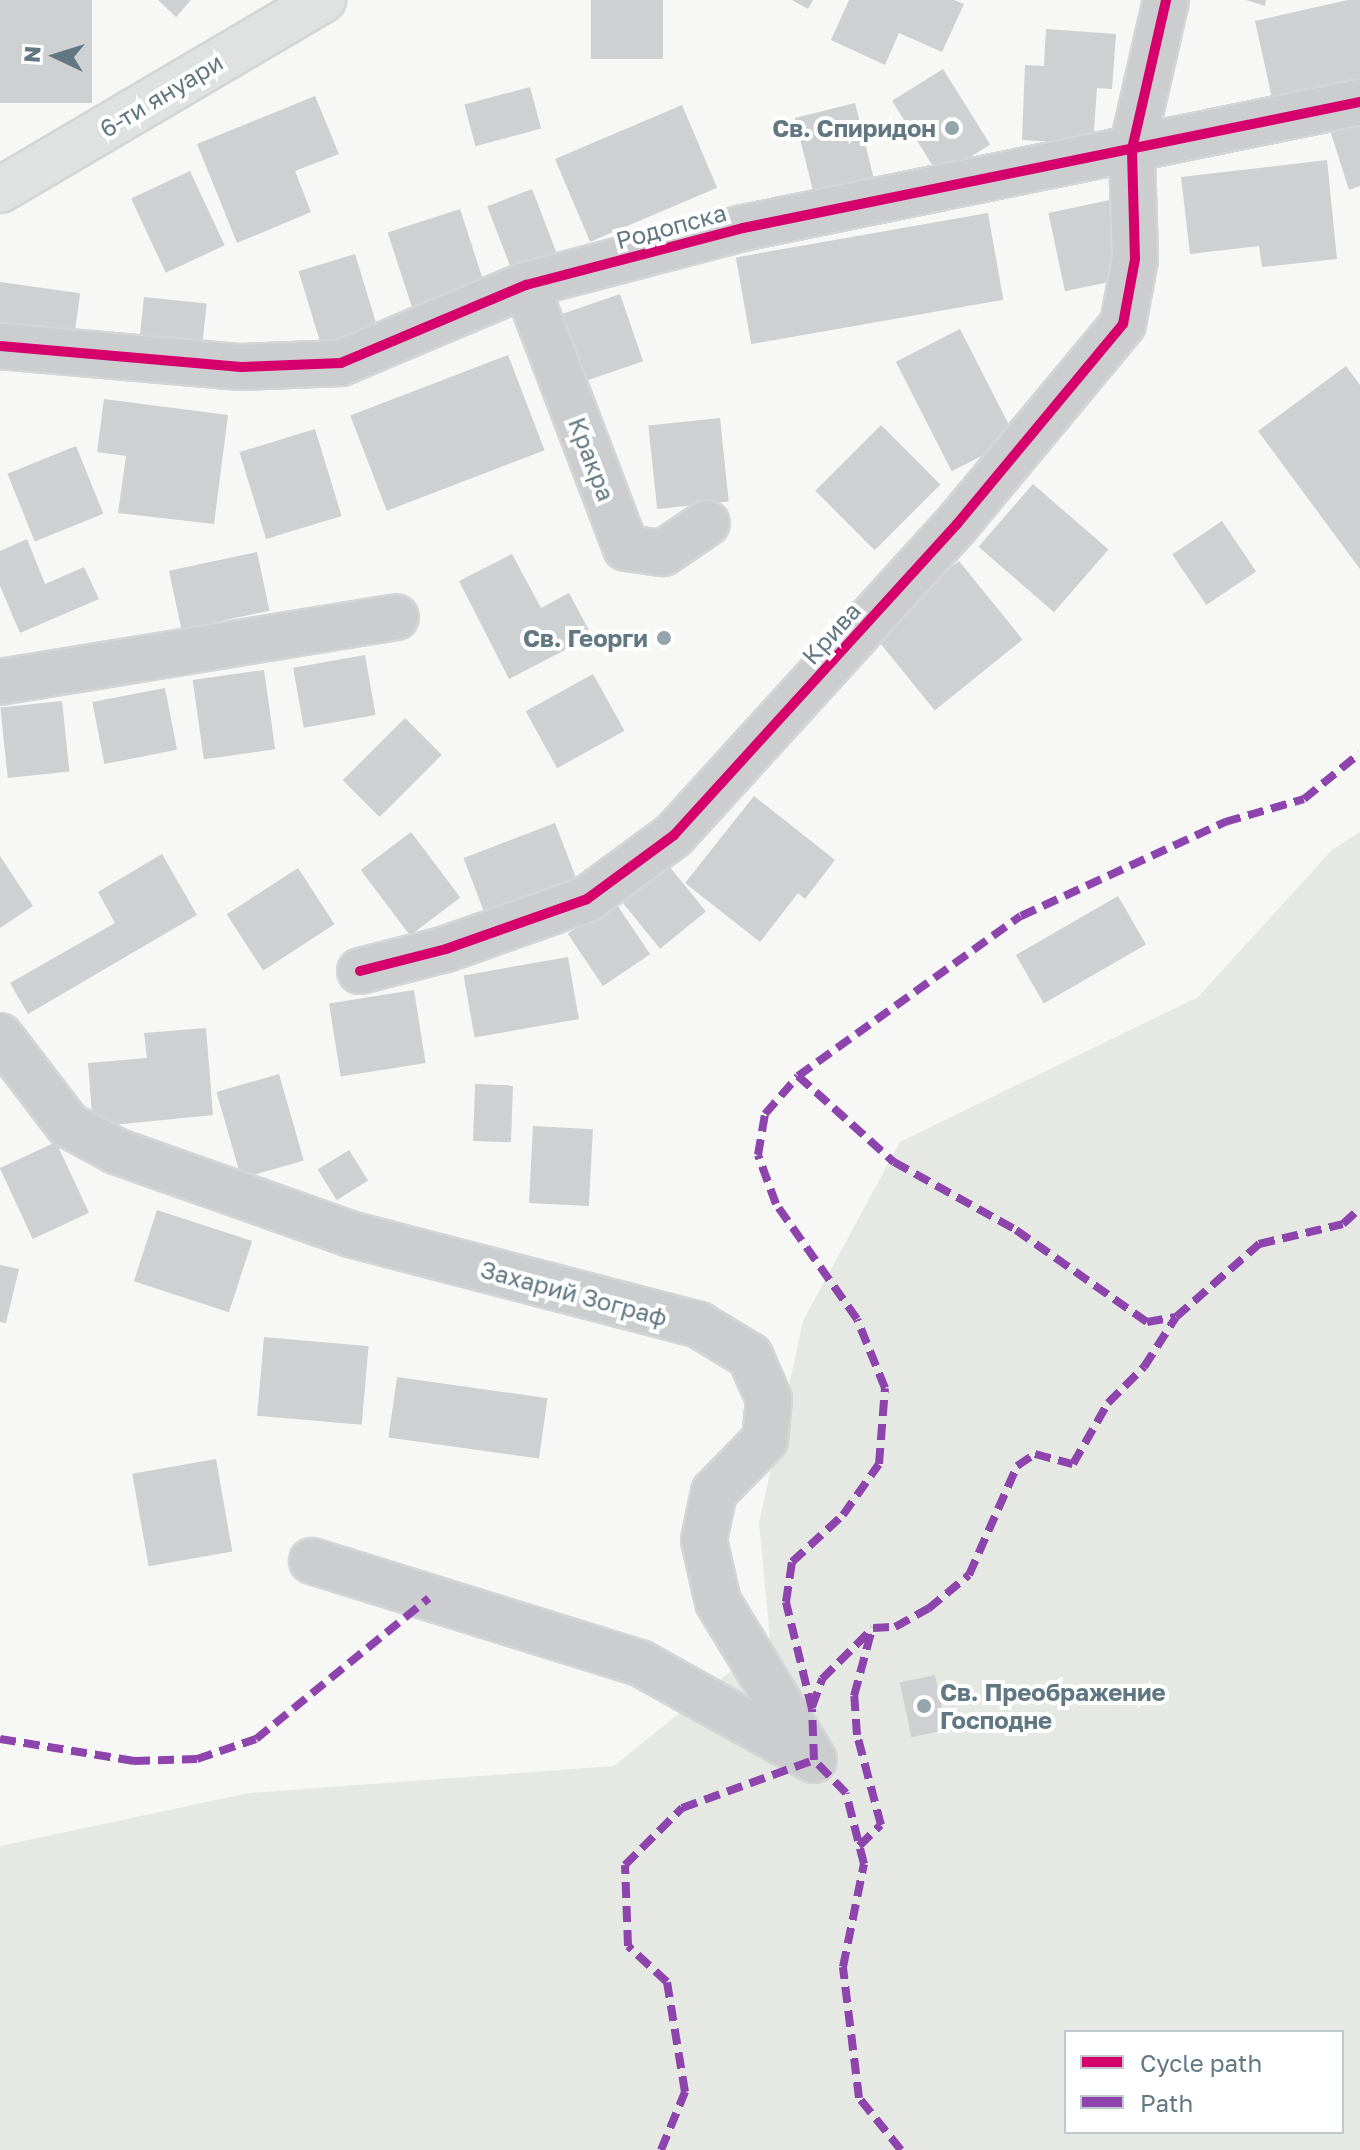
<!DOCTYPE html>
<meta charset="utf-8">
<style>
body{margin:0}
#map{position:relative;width:1360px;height:2150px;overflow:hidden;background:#f7f7f6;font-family:"Golos Text",sans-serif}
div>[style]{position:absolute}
.green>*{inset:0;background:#e6e9e3}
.building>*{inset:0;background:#ced0d1;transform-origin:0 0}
.roads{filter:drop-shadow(2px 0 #d4d5d6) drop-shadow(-2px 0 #d4d5d6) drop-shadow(0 2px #d4d5d6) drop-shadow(0 -2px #d4d5d6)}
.street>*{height:44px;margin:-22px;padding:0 22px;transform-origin:22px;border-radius:22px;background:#cccdce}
.secondary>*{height:44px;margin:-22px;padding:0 22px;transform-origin:22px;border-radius:22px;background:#e0e1e1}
.quiet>*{height:8px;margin-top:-4px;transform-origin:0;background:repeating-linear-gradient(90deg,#8e44ad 0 16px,transparent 0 24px)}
.cycleway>*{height:10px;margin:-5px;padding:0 5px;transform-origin:5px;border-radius:5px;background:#d6006c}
.dots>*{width:22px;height:22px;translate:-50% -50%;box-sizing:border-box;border:4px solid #fff;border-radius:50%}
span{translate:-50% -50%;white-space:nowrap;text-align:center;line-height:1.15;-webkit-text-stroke:8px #fff;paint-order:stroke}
.street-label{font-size:24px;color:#617782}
.poi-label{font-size:24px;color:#617782;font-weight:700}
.right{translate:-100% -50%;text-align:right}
.left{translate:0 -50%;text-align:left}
.legend{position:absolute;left:1064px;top:2030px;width:280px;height:104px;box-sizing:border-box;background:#fff;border:2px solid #c0c9cd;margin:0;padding:10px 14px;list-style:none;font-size:24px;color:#617782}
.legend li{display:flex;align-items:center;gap:16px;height:40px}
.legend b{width:40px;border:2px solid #c0c9cd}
.north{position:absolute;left:16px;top:16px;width:80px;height:80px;-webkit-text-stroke:6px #fff;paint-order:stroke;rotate:274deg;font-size:22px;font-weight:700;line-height:32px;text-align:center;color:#617782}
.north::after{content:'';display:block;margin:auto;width:28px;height:36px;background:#617782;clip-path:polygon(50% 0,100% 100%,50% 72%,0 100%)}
</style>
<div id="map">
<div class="green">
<div style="clip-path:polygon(evenodd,1360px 832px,1360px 2150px,0 2150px,0 1846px,249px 1793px,614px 1766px,770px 1639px,759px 1523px,803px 1321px,900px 1142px,1198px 997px,1332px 850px,1360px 832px,1066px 2032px,1342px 2032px,1342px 2132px,1066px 2132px,1066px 2032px)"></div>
</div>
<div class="building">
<div style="left:0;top:0;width:92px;height:103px"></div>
<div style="clip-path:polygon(158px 0,191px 0,176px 17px)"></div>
<div style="left:591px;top:0;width:72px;height:59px"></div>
<div style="clip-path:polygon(792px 0,813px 0,808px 9px)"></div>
<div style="clip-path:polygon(849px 0,954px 0,964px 4px,942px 52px,899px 33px,885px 65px,831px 40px)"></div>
<div style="clip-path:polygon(1246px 0,1266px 0,1265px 6px)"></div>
<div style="clip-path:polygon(1348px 0,1360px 0,1360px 93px,1275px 112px,1255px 21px)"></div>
<div style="clip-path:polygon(1046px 29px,1116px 34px,1112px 89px,1097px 88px,1093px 144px,1022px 140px,1025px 65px,1044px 66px)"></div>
<div style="left:943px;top:69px;width:89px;height:60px;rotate:58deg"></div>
<div style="left:530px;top:87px;width:43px;height:68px;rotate:75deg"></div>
<div style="clip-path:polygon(315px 96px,339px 154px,295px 171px,311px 212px,237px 243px,197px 144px)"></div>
<div style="left:855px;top:103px;width:83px;height:62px;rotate:76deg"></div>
<div style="left:682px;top:105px;width:90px;height:138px;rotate:67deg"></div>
<div style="clip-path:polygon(1360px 119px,1360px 186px,1349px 190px,1330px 130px)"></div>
<div style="clip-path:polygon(1327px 160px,1337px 259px,1262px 267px,1259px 246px,1190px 254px,1181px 177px)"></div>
<div style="left:190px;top:171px;width:82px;height:65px;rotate:65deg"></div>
<div style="left:532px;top:189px;width:83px;height:48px;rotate:69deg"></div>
<div style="left:1110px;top:200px;width:80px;height:63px;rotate:78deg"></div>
<div style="left:460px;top:209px;width:89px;height:76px;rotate:72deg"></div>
<div style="left:988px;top:213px;width:88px;height:256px;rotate:80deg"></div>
<div style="left:355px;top:254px;width:79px;height:59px;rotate:73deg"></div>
<div style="left:0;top:282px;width:81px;height:45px;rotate:8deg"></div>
<div style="left:620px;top:294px;width:71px;height:75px;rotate:71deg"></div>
<div style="left:144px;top:297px;width:63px;height:52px;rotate:6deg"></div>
<div style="left:960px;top:329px;width:123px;height:72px;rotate:63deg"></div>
<div style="left:508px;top:355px;width:102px;height:169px;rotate:69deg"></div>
<div style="clip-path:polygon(1346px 366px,1360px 385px,1360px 569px,1258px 431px)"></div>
<div style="clip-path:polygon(104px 399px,228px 415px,214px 524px,118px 513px,126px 456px,97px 452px)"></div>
<div style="left:720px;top:418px;width:84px;height:72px;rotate:84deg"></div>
<div style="left:881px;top:425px;width:84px;height:93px;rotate:45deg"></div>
<div style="left:315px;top:429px;width:91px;height:79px;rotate:73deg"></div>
<div style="left:76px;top:446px;width:73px;height:74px;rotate:68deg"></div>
<div style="left:1033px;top:484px;width:100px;height:83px;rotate:41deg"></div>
<div style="left:1222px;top:521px;width:61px;height:60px;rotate:56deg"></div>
<div style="clip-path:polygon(27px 539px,45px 584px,84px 567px,99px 599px,20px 633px,0 586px,0 551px)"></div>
<div style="left:257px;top:552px;width:60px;height:90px;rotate:78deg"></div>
<div style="clip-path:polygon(512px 554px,541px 608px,569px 593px,592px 636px,509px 679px,459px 581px)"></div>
<div style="left:959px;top:561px;width:101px;height:113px;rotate:51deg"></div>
<div style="left:365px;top:655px;width:61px;height:73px;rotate:80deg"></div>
<div style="left:264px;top:670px;width:80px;height:72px;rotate:82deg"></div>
<div style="left:593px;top:674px;width:65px;height:77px;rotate:61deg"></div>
<div style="left:165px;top:688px;width:63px;height:74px;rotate:79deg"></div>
<div style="left:62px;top:701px;width:71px;height:62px;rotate:84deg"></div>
<div style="left:405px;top:718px;width:52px;height:88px;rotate:45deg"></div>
<div style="clip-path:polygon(754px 796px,835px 860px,805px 899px,798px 893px,760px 942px,685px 883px)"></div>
<div style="left:555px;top:823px;width:60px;height:98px;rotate:69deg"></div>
<div style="left:411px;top:832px;width:82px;height:63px;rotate:53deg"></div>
<div style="clip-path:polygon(162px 854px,197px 915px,28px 1014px,10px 983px,115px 923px,98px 892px)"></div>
<div style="clip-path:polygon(0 856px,33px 906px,0 928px)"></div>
<div style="left:665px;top:861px;width:65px;height:59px;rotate:51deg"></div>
<div style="left:298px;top:868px;width:67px;height:85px;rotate:57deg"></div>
<div style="left:1118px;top:896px;width:56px;height:118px;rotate:60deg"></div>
<div style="left:615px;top:902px;width:63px;height:57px;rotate:56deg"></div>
<div style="left:568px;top:957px;width:63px;height:106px;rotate:80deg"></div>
<div style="left:414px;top:990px;width:74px;height:86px;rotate:81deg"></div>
<div style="clip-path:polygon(206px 1028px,213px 1115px,93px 1127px,88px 1063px,147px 1058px,144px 1033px)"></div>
<div style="left:279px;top:1074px;width:90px;height:65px;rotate:74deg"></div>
<div style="left:475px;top:1084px;width:38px;height:57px;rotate:2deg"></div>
<div style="left:533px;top:1126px;width:60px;height:77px;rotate:3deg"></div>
<div style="left:56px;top:1142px;width:78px;height:62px;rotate:65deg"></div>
<div style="left:349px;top:1150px;width:36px;height:37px;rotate:58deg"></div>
<div style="left:157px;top:1210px;width:100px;height:75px;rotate:18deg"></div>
<div style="clip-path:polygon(0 1265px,19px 1269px,6px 1323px,0 1322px)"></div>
<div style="left:264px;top:1337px;width:105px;height:79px;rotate:5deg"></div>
<div style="left:397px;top:1377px;width:152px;height:61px;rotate:8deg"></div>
<div style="left:216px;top:1459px;width:94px;height:85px;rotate:80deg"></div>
<div style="left:935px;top:1675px;width:56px;height:36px;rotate:78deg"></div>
</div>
<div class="roads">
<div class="street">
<div style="left:526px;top:285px;width:281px;rotate:69.2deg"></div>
<div style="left:626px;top:548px;width:37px;rotate:8deg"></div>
<div style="left:663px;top:553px;width:53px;rotate:-34.3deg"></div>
<div style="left:0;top:346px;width:242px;rotate:5deg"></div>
<div style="left:241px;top:367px;width:100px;rotate:-2.3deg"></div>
<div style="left:341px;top:363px;width:201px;rotate:-22.9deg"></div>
<div style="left:526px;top:285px;width:224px;rotate:-14.7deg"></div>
<div style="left:743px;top:228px;width:630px;rotate:-11.54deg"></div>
<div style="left:0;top:682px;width:401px;rotate:-9.3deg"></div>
<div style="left:360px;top:971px;width:89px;rotate:-14.3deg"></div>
<div style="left:446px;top:949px;width:150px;rotate:-19.5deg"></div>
<div style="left:587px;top:899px;width:108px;rotate:-36.3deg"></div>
<div style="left:674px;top:835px;width:420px;rotate:-47.7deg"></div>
<div style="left:957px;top:524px;width:260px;rotate:-50.3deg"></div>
<div style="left:1123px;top:324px;width:66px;rotate:-79.5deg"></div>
<div style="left:1135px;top:259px;width:110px;rotate:-91.6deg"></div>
<div style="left:1132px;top:149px;width:153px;rotate:-77.1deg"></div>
<div style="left:0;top:1036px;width:112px;rotate:52.6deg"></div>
<div style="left:68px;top:1125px;width:55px;rotate:28.4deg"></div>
<div style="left:116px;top:1151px;width:248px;rotate:19.5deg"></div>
<div style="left:350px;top:1234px;width:361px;rotate:14.6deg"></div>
<div style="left:699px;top:1325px;width:60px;rotate:31.3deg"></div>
<div style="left:750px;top:1356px;width:47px;rotate:66.2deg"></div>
<div style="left:769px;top:1399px;width:41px;rotate:95.6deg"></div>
<div style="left:765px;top:1440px;width:73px;rotate:134.4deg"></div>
<div style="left:714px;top:1492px;width:49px;rotate:101.8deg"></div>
<div style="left:704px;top:1540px;width:64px;rotate:77.3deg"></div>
<div style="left:718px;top:1602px;width:185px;rotate:58.7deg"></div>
<div style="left:312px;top:1561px;width:343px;rotate:17.3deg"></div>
<div style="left:640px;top:1663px;width:197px;rotate:29.2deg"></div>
</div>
<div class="secondary">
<div style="left:0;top:190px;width:375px;rotate:-30.5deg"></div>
</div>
</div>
<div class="quiet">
<div style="left:798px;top:1076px;width:129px;rotate:41.9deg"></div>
<div style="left:894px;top:1162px;width:140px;rotate:29.1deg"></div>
<div style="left:1016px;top:1230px;width:160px;rotate:35.1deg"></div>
<div style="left:1147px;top:1322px;width:29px;rotate:-10deg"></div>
<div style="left:812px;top:1707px;width:30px;rotate:-70deg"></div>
<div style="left:822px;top:1679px;width:72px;rotate:-45deg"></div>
<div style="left:873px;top:1628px;width:22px;rotate:-3deg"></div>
<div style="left:895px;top:1627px;width:38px;rotate:-29deg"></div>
<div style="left:928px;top:1609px;width:53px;rotate:-39.7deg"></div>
<div style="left:969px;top:1575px;width:119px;rotate:-66.2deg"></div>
<div style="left:1017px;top:1466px;width:22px;rotate:-34deg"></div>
<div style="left:1035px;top:1454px;width:39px;rotate:15deg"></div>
<div style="left:1073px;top:1464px;width:70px;rotate:-60.2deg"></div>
<div style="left:1108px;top:1403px;width:51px;rotate:-45deg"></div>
<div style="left:1144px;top:1367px;width:59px;rotate:-57.4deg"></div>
<div style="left:1176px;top:1317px;width:111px;rotate:-41.3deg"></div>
<div style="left:1259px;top:1244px;width:86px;rotate:-13.4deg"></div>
<div style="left:1343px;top:1224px;width:23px;rotate:-43deg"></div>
<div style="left:0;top:1739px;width:136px;rotate:9.3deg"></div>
<div style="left:134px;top:1761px;width:63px;rotate:-1.8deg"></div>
<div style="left:197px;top:1759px;width:62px;rotate:-18.7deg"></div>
<div style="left:256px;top:1739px;width:223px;rotate:-39.2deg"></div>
<div style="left:859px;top:1846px;width:30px;rotate:-44deg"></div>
<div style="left:881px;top:1825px;width:93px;rotate:-104.9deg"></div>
<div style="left:857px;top:1735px;width:39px;rotate:-94deg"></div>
<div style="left:854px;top:1696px;width:69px;rotate:-75deg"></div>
<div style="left:661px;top:2150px;width:63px;rotate:-67.5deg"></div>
<div style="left:685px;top:2092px;width:111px;rotate:-99.3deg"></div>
<div style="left:667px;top:1982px;width:53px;rotate:-137.3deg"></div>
<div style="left:628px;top:1946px;width:81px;rotate:-92.1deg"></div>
<div style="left:625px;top:1865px;width:81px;rotate:-45deg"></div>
<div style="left:682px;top:1808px;width:140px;rotate:-20deg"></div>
<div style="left:901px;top:2150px;width:67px;rotate:-128.9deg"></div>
<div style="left:859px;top:2098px;width:132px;rotate:-97deg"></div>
<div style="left:843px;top:1967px;width:105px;rotate:-78.5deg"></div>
<div style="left:864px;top:1864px;width:73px;rotate:-104.2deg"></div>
<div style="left:846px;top:1793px;width:46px;rotate:-134.1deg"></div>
<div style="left:814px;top:1760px;width:51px;rotate:-92.2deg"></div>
<div style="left:812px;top:1709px;width:110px;rotate:-103.7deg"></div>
<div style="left:786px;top:1602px;width:40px;rotate:-81.5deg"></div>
<div style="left:792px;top:1562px;width:69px;rotate:-42.7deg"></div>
<div style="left:843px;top:1515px;width:62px;rotate:-54.8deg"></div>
<div style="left:879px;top:1464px;width:76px;rotate:-85.5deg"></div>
<div style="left:885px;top:1388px;width:74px;rotate:-112.1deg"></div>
<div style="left:857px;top:1319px;width:141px;rotate:-125.2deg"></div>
<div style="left:776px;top:1204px;width:52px;rotate:-110.2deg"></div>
<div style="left:758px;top:1155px;width:42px;rotate:-80.3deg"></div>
<div style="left:765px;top:1114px;width:50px;rotate:-49deg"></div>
<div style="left:798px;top:1076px;width:274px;rotate:-35.7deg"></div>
<div style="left:1021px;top:916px;width:225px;rotate:-24.7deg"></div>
<div style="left:1225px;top:822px;width:82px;rotate:-16.2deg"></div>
<div style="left:1304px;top:799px;width:72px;rotate:-39.4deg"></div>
</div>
<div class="cycleway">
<div style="left:0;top:346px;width:242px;rotate:5deg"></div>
<div style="left:241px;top:367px;width:100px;rotate:-2.3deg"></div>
<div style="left:341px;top:363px;width:201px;rotate:-22.9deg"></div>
<div style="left:526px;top:285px;width:224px;rotate:-14.7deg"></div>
<div style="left:743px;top:228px;width:630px;rotate:-11.54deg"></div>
<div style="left:360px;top:971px;width:89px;rotate:-14.3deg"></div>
<div style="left:446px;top:949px;width:150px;rotate:-19.5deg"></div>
<div style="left:587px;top:899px;width:108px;rotate:-36.3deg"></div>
<div style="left:674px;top:835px;width:420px;rotate:-47.7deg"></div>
<div style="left:957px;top:524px;width:260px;rotate:-50.3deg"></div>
<div style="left:1123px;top:324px;width:66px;rotate:-79.5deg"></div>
<div style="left:1135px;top:259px;width:110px;rotate:-91.6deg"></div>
<div style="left:1132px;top:149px;width:153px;rotate:-77.1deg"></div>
</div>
<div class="dots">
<div style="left:952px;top:128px;background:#96a4ab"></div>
<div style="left:664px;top:638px;background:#96a4ab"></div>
<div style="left:924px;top:1706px;background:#96a4ab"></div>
</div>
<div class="street-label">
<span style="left:161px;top:95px;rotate:-31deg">6-ти януари</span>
<span style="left:671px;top:226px;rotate:-15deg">Родопска</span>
<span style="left:592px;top:459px;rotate:69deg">Кракра</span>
<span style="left:831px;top:633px;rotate:-48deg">Крива</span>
<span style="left:574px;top:1293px;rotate:15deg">Захарий Зограф</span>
</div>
<div class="poi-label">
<span class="right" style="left:936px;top:128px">Св. Спиридон</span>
<span class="right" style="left:648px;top:638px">Св. Георги</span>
<span class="left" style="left:940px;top:1706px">Св. Преображение<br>Господне</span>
</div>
<ul class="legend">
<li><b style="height:10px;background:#d6006c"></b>Cycle path</li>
<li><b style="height:10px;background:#8e44ad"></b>Path</li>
</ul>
<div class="north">N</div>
</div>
